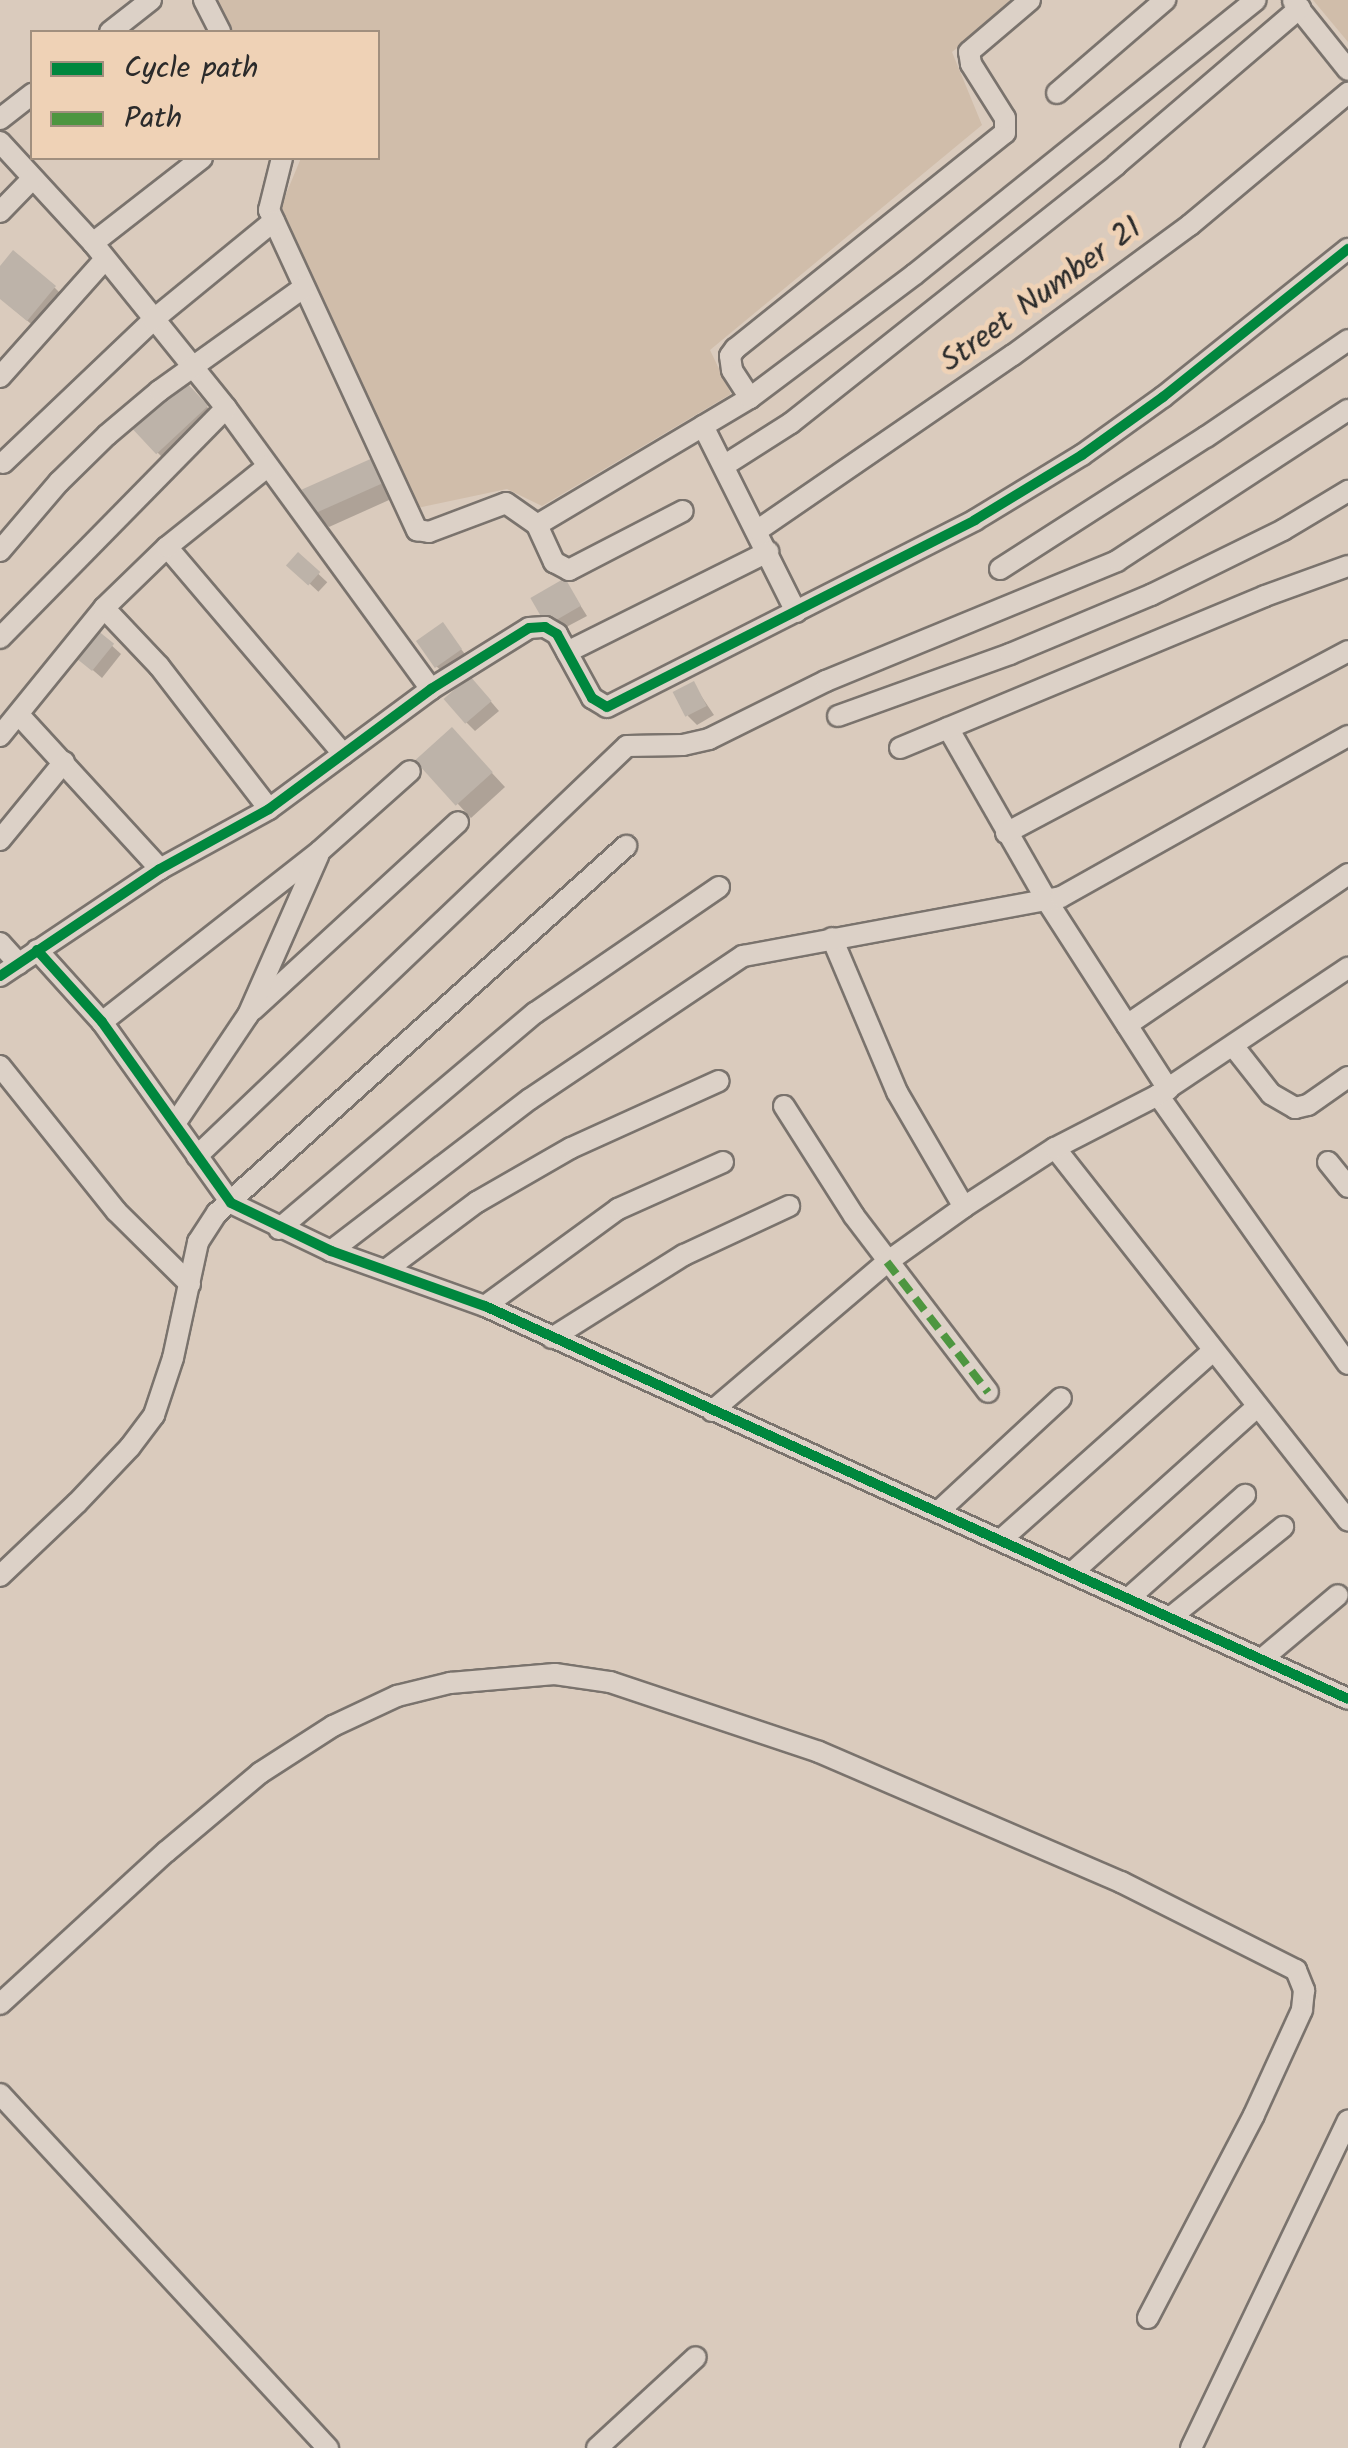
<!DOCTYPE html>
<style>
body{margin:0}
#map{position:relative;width:1348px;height:2448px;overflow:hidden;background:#dacbbd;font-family:Kalam,sans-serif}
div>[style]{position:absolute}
.green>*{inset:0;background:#d0bdaa}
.shadow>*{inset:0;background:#0003;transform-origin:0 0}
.building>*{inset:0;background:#bdb3a9;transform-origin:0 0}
.roads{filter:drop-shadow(2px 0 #7a736d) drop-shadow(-2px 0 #7a736d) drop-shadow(0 2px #7a736d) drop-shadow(0 -2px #7a736d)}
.minor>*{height:20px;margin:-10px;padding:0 10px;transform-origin:10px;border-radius:10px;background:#dcd1c7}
.quiet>*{height:8px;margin-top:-4px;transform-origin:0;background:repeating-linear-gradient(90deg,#4d9640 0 15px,transparent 0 23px)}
.cycleway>*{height:10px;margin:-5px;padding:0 5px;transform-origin:5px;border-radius:5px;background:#00873e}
span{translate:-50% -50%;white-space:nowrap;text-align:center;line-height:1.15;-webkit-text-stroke:10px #efd2b6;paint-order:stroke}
.street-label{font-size:32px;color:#2b2b2b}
.legend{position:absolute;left:30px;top:30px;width:350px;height:130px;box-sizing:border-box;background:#efd2b6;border:2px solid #a18f7e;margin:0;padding:12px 18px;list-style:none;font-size:30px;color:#2b2b2b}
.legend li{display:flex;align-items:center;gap:20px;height:50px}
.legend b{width:50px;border:2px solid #a18f7e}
</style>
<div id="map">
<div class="green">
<div style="clip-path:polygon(205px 0,1017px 0,952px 52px,982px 125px,710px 350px,731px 394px,542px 506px,507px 489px,417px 508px,281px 206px,301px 158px,378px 158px,378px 32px,228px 32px)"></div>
<div style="clip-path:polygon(1313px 0,1348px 0,1348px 42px)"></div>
</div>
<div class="shadow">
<div style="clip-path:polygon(0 270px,55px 288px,68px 301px,42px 333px,0 298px)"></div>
<div style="clip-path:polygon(199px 398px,220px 421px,171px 466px,157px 452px)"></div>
<div style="clip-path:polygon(374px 460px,398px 496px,329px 527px,315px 513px)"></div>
<div style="left:298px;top:555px;width:40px;height:13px;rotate:43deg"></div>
<div style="clip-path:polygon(565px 581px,587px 616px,555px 633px,547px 624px)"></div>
<div style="clip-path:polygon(443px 626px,468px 658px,445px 674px,436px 666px)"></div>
<div style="clip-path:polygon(98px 633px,121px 654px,102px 678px,87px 665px)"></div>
<div style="clip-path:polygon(693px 684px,714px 715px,697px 725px,688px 716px)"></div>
<div style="clip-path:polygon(479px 688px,499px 711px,475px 731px,466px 722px)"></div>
<div style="clip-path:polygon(465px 744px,505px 787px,471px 818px,458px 804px)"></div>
</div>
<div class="building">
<div style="clip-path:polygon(13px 250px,56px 286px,27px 321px,0 299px,0 266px)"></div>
<div style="left:185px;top:381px;width:34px;height:71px;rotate:47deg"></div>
<div style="left:375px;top:457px;width:27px;height:80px;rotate:66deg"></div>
<div style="left:298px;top:552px;width:30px;height:18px;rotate:42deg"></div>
<div style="left:565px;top:578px;width:32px;height:40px;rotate:60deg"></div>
<div style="left:443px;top:622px;width:33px;height:33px;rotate:55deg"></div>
<div style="left:97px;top:630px;width:22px;height:35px;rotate:39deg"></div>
<div style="left:470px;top:676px;width:33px;height:35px;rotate:49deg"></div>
<div style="left:694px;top:681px;width:28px;height:24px;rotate:63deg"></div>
<div style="left:452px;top:727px;width:61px;height:50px;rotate:48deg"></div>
</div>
<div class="roads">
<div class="minor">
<div style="left:204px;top:0;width:36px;rotate:63deg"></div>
<div style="left:1293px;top:1px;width:88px;rotate:51.4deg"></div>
<div style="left:110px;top:32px;width:52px;rotate:-38deg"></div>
<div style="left:1057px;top:93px;width:143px;rotate:-40.7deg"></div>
<div style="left:0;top:119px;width:41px;rotate:-38deg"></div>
<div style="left:0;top:142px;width:137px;rotate:47.4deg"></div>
<div style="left:93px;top:243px;width:212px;rotate:51.1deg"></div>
<div style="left:226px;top:408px;width:348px;rotate:53.9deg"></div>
<div style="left:282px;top:158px;width:54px;rotate:104deg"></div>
<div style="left:269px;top:210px;width:353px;rotate:65.2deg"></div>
<div style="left:417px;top:530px;width:12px;rotate:9deg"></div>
<div style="left:429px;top:532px;width:82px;rotate:-20.6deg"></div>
<div style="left:506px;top:503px;width:38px;rotate:35deg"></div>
<div style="left:537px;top:525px;width:248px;rotate:-30.8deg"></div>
<div style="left:750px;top:398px;width:206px;rotate:-36.9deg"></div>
<div style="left:915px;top:274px;width:437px;rotate:-38.8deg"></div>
<div style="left:0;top:212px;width:45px;rotate:-45.9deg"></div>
<div style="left:93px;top:243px;width:138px;rotate:-37.9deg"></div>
<div style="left:0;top:377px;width:158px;rotate:-48.3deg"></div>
<div style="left:750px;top:398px;width:33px;rotate:-123deg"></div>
<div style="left:732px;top:370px;width:14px;rotate:-98deg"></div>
<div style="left:730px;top:356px;width:9px;rotate:-54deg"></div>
<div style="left:735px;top:349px;width:346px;rotate:-38.7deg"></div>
<div style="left:1005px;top:133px;width:15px;rotate:-90deg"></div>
<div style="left:1005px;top:118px;width:64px;rotate:-122.2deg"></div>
<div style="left:971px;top:64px;width:12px;rotate:-99deg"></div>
<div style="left:969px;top:52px;width:80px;rotate:-40.4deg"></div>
<div style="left:703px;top:426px;width:208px;rotate:63.4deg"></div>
<div style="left:3px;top:463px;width:207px;rotate:-43.6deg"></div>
<div style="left:153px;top:320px;width:156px;rotate:-39.3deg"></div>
<div style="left:725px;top:465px;width:78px;rotate:-32.5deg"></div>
<div style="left:791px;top:423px;width:415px;rotate:-38.4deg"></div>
<div style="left:1116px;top:165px;width:242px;rotate:-40.5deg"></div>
<div style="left:537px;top:525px;width:41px;rotate:65.3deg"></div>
<div style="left:554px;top:562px;width:17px;rotate:28deg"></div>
<div style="left:569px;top:570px;width:128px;rotate:-27.4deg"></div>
<div style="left:758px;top:530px;width:309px;rotate:-34.5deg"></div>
<div style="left:1013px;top:355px;width:220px;rotate:-36.3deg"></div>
<div style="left:1190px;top:225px;width:206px;rotate:-39.9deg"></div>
<div style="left:167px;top:547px;width:272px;rotate:49.6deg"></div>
<div style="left:0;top:551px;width:91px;rotate:-49.5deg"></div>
<div style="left:59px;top:482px;width:67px;rotate:-44.4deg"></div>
<div style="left:107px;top:435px;width:68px;rotate:-40.2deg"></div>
<div style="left:159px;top:391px;width:178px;rotate:-35.6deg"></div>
<div style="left:1000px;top:569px;width:245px;rotate:-32.7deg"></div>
<div style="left:1206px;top:437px;width:172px;rotate:-34.3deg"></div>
<div style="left:104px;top:608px;width:80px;rotate:46.5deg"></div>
<div style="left:159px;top:666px;width:180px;rotate:52.4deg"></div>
<div style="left:0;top:638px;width:322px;rotate:-45.5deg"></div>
<div style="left:567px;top:652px;width:225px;rotate:-26.5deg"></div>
<div style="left:19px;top:715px;width:209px;rotate:47.5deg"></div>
<div style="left:838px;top:716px;width:183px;rotate:-19.8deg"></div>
<div style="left:1010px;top:654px;width:153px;rotate:-22.7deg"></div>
<div style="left:1151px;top:595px;width:147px;rotate:-26.2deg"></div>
<div style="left:1283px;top:530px;width:76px;rotate:-31deg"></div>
<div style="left:948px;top:728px;width:199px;rotate:60.2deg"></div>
<div style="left:1047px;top:901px;width:224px;rotate:57.2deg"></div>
<div style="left:0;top:736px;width:165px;rotate:-50.9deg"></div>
<div style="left:104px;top:608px;width:88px;rotate:-44.1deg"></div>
<div style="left:167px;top:547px;width:129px;rotate:-38.7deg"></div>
<div style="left:900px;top:748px;width:395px;rotate:-22.6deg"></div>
<div style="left:1265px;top:596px;width:88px;rotate:-19.9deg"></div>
<div style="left:1006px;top:833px;width:387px;rotate:-28deg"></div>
<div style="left:0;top:840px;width:101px;rotate:-50.6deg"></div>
<div style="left:832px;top:938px;width:167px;rotate:67.1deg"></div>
<div style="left:897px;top:1092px;width:133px;rotate:59.8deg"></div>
<div style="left:0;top:943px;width:28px;rotate:48deg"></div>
<div style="left:37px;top:950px;width:97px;rotate:47.9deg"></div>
<div style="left:102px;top:1022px;width:222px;rotate:54.5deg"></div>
<div style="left:231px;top:1203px;width:111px;rotate:25.6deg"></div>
<div style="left:331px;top:1251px;width:164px;rotate:19.7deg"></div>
<div style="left:485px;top:1306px;width:948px;rotate:24.48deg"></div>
<div style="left:0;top:976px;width:192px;rotate:-33.8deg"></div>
<div style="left:160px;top:869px;width:124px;rotate:-28.8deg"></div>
<div style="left:269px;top:809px;width:202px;rotate:-36.5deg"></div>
<div style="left:431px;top:689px;width:115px;rotate:-31.9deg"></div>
<div style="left:529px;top:628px;width:16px;rotate:-4deg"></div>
<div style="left:545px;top:627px;width:14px;rotate:30deg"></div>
<div style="left:557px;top:634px;width:73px;rotate:61.3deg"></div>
<div style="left:592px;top:698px;width:17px;rotate:31deg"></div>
<div style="left:607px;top:707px;width:413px;rotate:-26.9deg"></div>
<div style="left:975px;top:520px;width:125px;rotate:-31.3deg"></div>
<div style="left:1082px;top:455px;width:100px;rotate:-35.6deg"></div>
<div style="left:1163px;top:397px;width:237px;rotate:-38.7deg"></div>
<div style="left:253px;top:1010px;width:278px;rotate:-42.5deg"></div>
<div style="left:102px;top:1022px;width:277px;rotate:-38.1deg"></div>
<div style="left:320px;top:851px;width:120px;rotate:-41.6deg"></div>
<div style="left:1127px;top:1025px;width:268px;rotate:-34.3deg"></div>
<div style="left:1234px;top:1047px;width:60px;rotate:51.8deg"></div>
<div style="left:1271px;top:1094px;width:28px;rotate:30deg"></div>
<div style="left:1295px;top:1108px;width:13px;rotate:-13deg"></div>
<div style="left:1308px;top:1105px;width:49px;rotate:-35deg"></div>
<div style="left:0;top:1066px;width:186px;rotate:51.3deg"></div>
<div style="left:116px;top:1211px;width:104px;rotate:44.6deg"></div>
<div style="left:1158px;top:1095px;width:329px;rotate:54.8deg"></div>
<div style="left:784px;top:1106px;width:130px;rotate:57.5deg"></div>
<div style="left:854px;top:1216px;width:221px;rotate:52.7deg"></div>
<div style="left:176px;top:1122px;width:129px;rotate:-56.1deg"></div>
<div style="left:248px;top:1015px;width:174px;rotate:-66.2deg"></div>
<div style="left:1055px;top:1148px;width:474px;rotate:51.8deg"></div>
<div style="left:197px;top:1156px;width:594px;rotate:-43.64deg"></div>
<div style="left:627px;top:746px;width:56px;rotate:-1deg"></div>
<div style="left:683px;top:745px;width:27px;rotate:-13deg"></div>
<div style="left:709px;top:739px;width:131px;rotate:-26.4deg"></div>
<div style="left:826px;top:681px;width:315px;rotate:-22.4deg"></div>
<div style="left:1117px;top:561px;width:276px;rotate:-33.2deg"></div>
<div style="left:1328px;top:1162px;width:32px;rotate:51deg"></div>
<div style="left:279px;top:1229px;width:335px;rotate:-40.2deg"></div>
<div style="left:535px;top:1013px;width:223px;rotate:-34.4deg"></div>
<div style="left:331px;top:1251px;width:250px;rotate:-37.4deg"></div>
<div style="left:530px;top:1099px;width:257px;rotate:-33.9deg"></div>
<div style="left:743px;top:956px;width:323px;rotate:-10.5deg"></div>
<div style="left:1061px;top:897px;width:329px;rotate:-29.3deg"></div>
<div style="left:387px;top:1269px;width:112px;rotate:-36.7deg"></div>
<div style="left:477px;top:1202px;width:108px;rotate:-29.9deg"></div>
<div style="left:571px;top:1148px;width:162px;rotate:-24.4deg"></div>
<div style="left:485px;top:1306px;width:165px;rotate:-36.1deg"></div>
<div style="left:618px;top:1209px;width:115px;rotate:-24.1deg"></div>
<div style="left:552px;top:1338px;width:156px;rotate:-32.2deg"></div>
<div style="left:684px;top:1255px;width:116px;rotate:-25deg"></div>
<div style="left:712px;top:1411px;width:230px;rotate:-40.4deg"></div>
<div style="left:887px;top:1262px;width:95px;rotate:-35.5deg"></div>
<div style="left:964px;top:1207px;width:108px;rotate:-33deg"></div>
<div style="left:1055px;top:1148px;width:116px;rotate:-27.2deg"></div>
<div style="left:1158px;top:1095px;width:229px;rotate:-33.8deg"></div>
<div style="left:939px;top:1511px;width:166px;rotate:-42.8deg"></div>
<div style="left:1003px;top:1538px;width:281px;rotate:-41.7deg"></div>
<div style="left:1074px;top:1571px;width:246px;rotate:-41.9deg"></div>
<div style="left:0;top:1576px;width:106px;rotate:-43.5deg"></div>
<div style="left:77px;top:1503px;width:77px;rotate:-46.6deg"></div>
<div style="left:130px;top:1447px;width:40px;rotate:-53deg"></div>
<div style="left:154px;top:1415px;width:60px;rotate:-71.6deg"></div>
<div style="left:173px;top:1358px;width:119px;rotate:-77.8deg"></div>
<div style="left:198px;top:1242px;width:35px;rotate:-57deg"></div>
<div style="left:217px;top:1213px;width:550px;rotate:-41.9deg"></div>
<div style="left:1130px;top:1597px;width:154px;rotate:-41.6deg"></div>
<div style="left:1171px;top:1617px;width:144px;rotate:-38.8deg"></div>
<div style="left:1262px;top:1659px;width:99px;rotate:-40.1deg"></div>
<div style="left:0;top:2004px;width:225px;rotate:-42.5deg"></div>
<div style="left:166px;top:1852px;width:123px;rotate:-40deg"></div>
<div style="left:260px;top:1773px;width:87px;rotate:-32.8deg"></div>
<div style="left:333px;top:1726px;width:71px;rotate:-25.1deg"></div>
<div style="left:397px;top:1696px;width:55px;rotate:-13.8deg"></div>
<div style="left:450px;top:1683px;width:105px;rotate:-4.9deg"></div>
<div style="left:555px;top:1674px;width:56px;rotate:8.3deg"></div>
<div style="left:610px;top:1682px;width:220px;rotate:18.5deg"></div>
<div style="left:819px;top:1752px;width:329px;rotate:23.3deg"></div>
<div style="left:1121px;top:1882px;width:196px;rotate:26.7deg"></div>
<div style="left:1296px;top:1970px;width:22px;rotate:68deg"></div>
<div style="left:1304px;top:1990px;width:20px;rotate:96deg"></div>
<div style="left:1302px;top:2010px;width:115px;rotate:114.6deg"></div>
<div style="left:1254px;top:2115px;width:229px;rotate:117.6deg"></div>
<div style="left:0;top:2094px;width:483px;rotate:47.2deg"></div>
<div style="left:597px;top:2448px;width:134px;rotate:-42.6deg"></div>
<div style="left:1191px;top:2448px;width:363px;rotate:-64.4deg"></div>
</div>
</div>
<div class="quiet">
<div style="left:887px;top:1262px;width:165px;rotate:52.2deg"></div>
</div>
<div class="cycleway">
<div style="left:37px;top:950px;width:97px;rotate:47.9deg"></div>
<div style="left:102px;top:1022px;width:222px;rotate:54.5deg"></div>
<div style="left:231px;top:1203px;width:111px;rotate:25.6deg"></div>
<div style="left:331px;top:1251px;width:164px;rotate:19.7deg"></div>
<div style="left:485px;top:1306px;width:948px;rotate:24.48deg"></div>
<div style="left:0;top:976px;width:192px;rotate:-33.8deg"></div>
<div style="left:160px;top:869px;width:124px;rotate:-28.8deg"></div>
<div style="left:269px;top:809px;width:202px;rotate:-36.5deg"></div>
<div style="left:431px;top:689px;width:115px;rotate:-31.9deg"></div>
<div style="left:529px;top:628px;width:16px;rotate:-4deg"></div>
<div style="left:545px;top:627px;width:14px;rotate:30deg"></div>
<div style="left:557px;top:634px;width:73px;rotate:61.3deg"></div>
<div style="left:592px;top:698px;width:17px;rotate:31deg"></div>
<div style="left:607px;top:707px;width:413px;rotate:-26.9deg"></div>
<div style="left:975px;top:520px;width:125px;rotate:-31.3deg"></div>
<div style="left:1082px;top:455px;width:100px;rotate:-35.6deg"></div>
<div style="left:1163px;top:397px;width:237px;rotate:-38.7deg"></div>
</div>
<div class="street-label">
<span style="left:1042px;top:296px;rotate:-36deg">Street Number 21</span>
</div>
<ul class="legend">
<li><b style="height:12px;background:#00873e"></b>Cycle path</li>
<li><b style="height:12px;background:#4d9640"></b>Path</li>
</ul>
</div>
